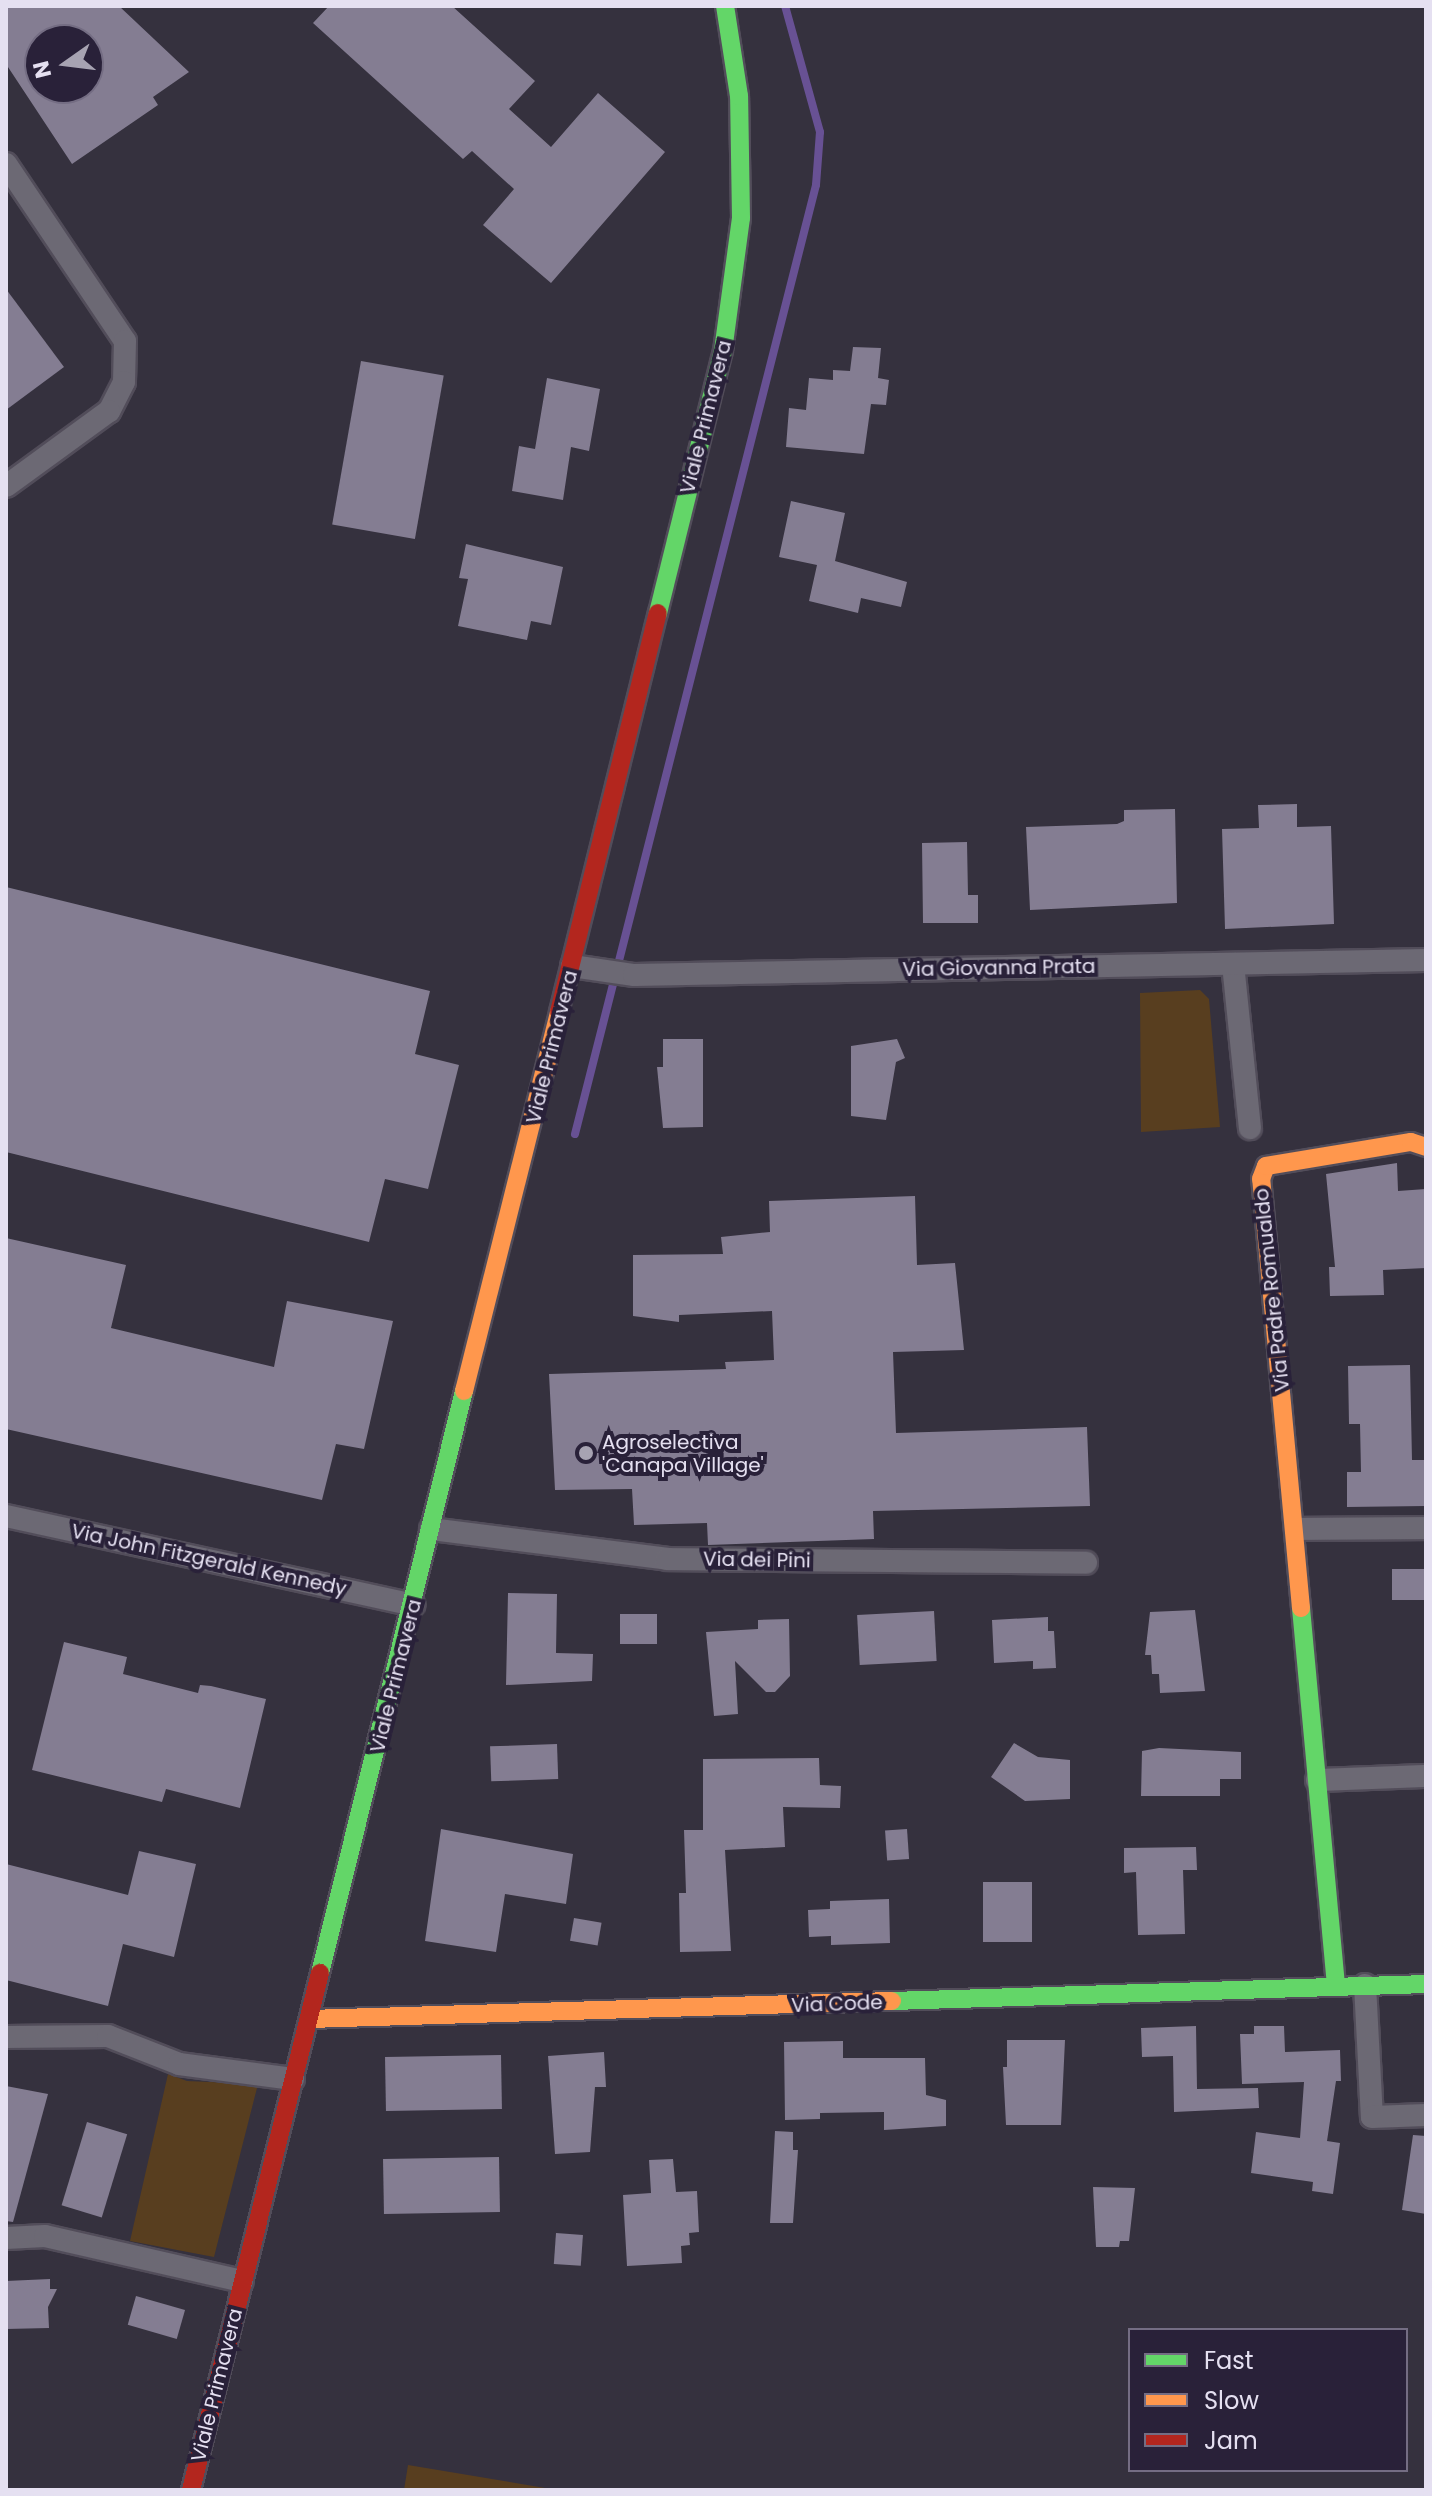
<!DOCTYPE html>
<style>
body{margin:0}
#map{position:relative;width:1432px;height:2496px;overflow:hidden;background:#35313e;font-family:Poppins,sans-serif}
div>[style]{position:absolute}
.green>*{inset:0;background:#583e1f}
.stream>*{height:8px;margin:-4px;padding:0 4px;transform-origin:4px;border-radius:4px;background:#685194}
.building>*{inset:0;background:#847d92;transform-origin:0 0}
.roads{filter:drop-shadow(2px 0 #524d5a) drop-shadow(-2px 0 #524d5a) drop-shadow(0 2px #524d5a) drop-shadow(0 -2px #524d5a)}
.street>*{height:22px;margin:-11px;padding:0 11px;transform-origin:11px;border-radius:11px;background:#6c6974}
.fast>*{height:18px;margin:-9px;padding:0 9px;transform-origin:9px;border-radius:9px;background:#63d668}
.slow>*{height:18px;margin:-9px;padding:0 9px;transform-origin:9px;border-radius:9px;background:#ff974d}
.jam>*{height:18px;margin:-9px;padding:0 9px;transform-origin:9px;border-radius:9px;background:#b3261e}
.dots>*{width:22px;height:22px;translate:-50% -50%;box-sizing:border-box;border:4px solid #292139;border-radius:50%}
span{translate:-50% -50%;white-space:nowrap;text-align:center;line-height:1.15;-webkit-text-stroke:8px #292139;paint-order:stroke}
.street-label{font-size:20px;color:#e5e0f1}
.poi-label{font-size:20px;color:#e5e0f1}
.left{translate:0 -50%;text-align:left}
.frame{position:absolute;inset:0;border:8px solid #e5e0f1;pointer-events:none}
.legend{position:absolute;left:1128px;top:2328px;width:280px;height:144px;box-sizing:border-box;background:#292139;border:2px solid #746d83;margin:0;padding:10px 14px;list-style:none;font-size:24px;color:#e5e0f1}
.legend li{display:flex;align-items:center;gap:16px;height:40px}
.legend b{width:40px;border:2px solid #746d83}
.north{position:absolute;left:24px;top:24px;width:80px;height:80px;box-sizing:border-box;background:#292139;border:2px solid #746d83;border-radius:50%;rotate:256deg;font-size:22px;font-weight:700;line-height:32px;text-align:center;color:#e5e0f1}
.north::after{content:'';display:block;margin:auto;width:28px;height:36px;background:#a7a3b2;clip-path:polygon(50% 0,100% 100%,50% 72%,0 100%)}
</style>
<div id="map">
<div class="green">
<div style="clip-path:polygon(1200px 990px,1209px 999px,1220px 1127px,1141px 1132px,1140px 993px)"></div>
<div style="clip-path:polygon(168px 2074px,187px 2081px,258px 2084px,214px 2257px,130px 2241px)"></div>
<div style="clip-path:polygon(408px 2465px,557px 2490px,404px 2490px)"></div>
</div>
<div class="stream">
<div style="left:575px;top:1134px;width:979px;rotate:-75.75deg"></div>
<div style="left:816px;top:185px;width:53px;rotate:-85.7deg"></div>
<div style="left:820px;top:132px;width:131px;rotate:-105.5deg"></div>
</div>
<div class="building">
<div style="clip-path:polygon(evenodd,6px 6px,119px 6px,189px 72px,153px 97px,158px 105px,72px 164px,6px 64px,6px 6px,40px 40px,88px 40px,88px 88px,40px 88px,40px 40px)"></div>
<div style="clip-path:polygon(329px 6px,452px 6px,535px 81px,509px 109px,551px 147px,598px 93px,665px 152px,551px 283px,483px 225px,514px 189px,472px 151px,463px 159px,313px 23px)"></div>
<div style="clip-path:polygon(6px 289px,64px 367px,6px 410px)"></div>
<div style="clip-path:polygon(853px 347px,881px 348px,878px 378px,889px 380px,886px 405px,871px 404px,864px 454px,786px 447px,789px 408px,806px 410px,809px 378px,833px 380px,833px 370px,850px 371px)"></div>
<div style="left:361px;top:361px;width:84px;height:166px;rotate:10deg"></div>
<div style="clip-path:polygon(547px 378px,600px 389px,589px 451px,571px 447px,563px 500px,512px 491px,519px 446px,535px 449px)"></div>
<div style="clip-path:polygon(791px 501px,845px 513px,835px 561px,907px 582px,901px 607px,861px 598px,858px 613px,809px 601px,817px 565px,779px 557px)"></div>
<div style="clip-path:polygon(466px 544px,563px 567px,551px 625px,531px 621px,527px 640px,458px 626px,468px 579px,459px 578px)"></div>
<div style="clip-path:polygon(1297px 804px,1297px 827px,1331px 826px,1334px 924px,1225px 929px,1222px 829px,1259px 828px,1258px 805px)"></div>
<div style="clip-path:polygon(1175px 809px,1177px 903px,1030px 910px,1026px 827px,1117px 824px,1124px 821px,1124px 810px)"></div>
<div style="clip-path:polygon(967px 842px,968px 895px,978px 895px,978px 923px,923px 923px,922px 843px)"></div>
<div style="clip-path:polygon(6px 887px,430px 991px,415px 1054px,459px 1065px,428px 1189px,385px 1179px,369px 1242px,6px 1152px)"></div>
<div style="clip-path:polygon(663px 1039px,703px 1039px,703px 1127px,663px 1128px,657px 1067px,663px 1067px)"></div>
<div style="clip-path:polygon(897px 1039px,905px 1058px,896px 1062px,886px 1120px,851px 1116px,851px 1046px)"></div>
<div style="clip-path:polygon(1397px 1163px,1398px 1191px,1426px 1189px,1426px 1268px,1383px 1270px,1384px 1295px,1330px 1296px,1329px 1267px,1335px 1267px,1326px 1174px)"></div>
<div style="clip-path:polygon(915px 1196px,917px 1265px,955px 1263px,964px 1350px,893px 1352px,896px 1433px,1087px 1427px,1090px 1506px,873px 1511px,874px 1539px,708px 1545px,707px 1523px,634px 1525px,632px 1489px,555px 1490px,549px 1374px,726px 1369px,725px 1362px,774px 1360px,772px 1311px,679px 1315px,679px 1322px,633px 1316px,633px 1255px,723px 1254px,721px 1237px,770px 1232px,769px 1201px)"></div>
<div style="clip-path:polygon(6px 1238px,126px 1265px,111px 1328px,274px 1367px,287px 1301px,393px 1321px,364px 1449px,336px 1444px,322px 1500px,6px 1429px)"></div>
<div style="clip-path:polygon(1410px 1365px,1412px 1460px,1426px 1460px,1426px 1506px,1347px 1507px,1347px 1472px,1361px 1472px,1360px 1424px,1349px 1424px,1348px 1366px)"></div>
<div style="left:1392px;top:1569px;width:34px;height:31px"></div>
<div style="clip-path:polygon(508px 1593px,557px 1594px,556px 1653px,593px 1654px,592px 1681px,506px 1685px)"></div>
<div style="clip-path:polygon(1195px 1610px,1205px 1691px,1160px 1693px,1159px 1674px,1152px 1674px,1151px 1655px,1145px 1655px,1150px 1612px)"></div>
<div style="left:934px;top:1611px;width:50px;height:77px;rotate:87deg"></div>
<div style="left:620px;top:1614px;width:37px;height:30px"></div>
<div style="clip-path:polygon(1048px 1617px,1048px 1631px,1054px 1631px,1056px 1668px,1033px 1669px,1033px 1661px,994px 1663px,992px 1620px)"></div>
<div style="clip-path:polygon(789px 1619px,790px 1676px,775px 1692px,766px 1692px,735px 1661px,738px 1714px,714px 1716px,706px 1632px,758px 1629px,758px 1620px)"></div>
<div style="clip-path:polygon(64px 1642px,127px 1657px,123px 1674px,198px 1693px,200px 1685px,211px 1686px,266px 1699px,240px 1808px,166px 1789px,162px 1802px,32px 1770px)"></div>
<div style="clip-path:polygon(1014px 1743px,1038px 1757px,1070px 1760px,1070px 1799px,1025px 1801px,991px 1777px)"></div>
<div style="left:557px;top:1744px;width:35px;height:67px;rotate:88deg"></div>
<div style="clip-path:polygon(1159px 1748px,1241px 1752px,1241px 1779px,1220px 1779px,1220px 1796px,1141px 1796px,1142px 1751px)"></div>
<div style="clip-path:polygon(819px 1758px,820px 1785px,841px 1786px,840px 1808px,783px 1807px,785px 1847px,725px 1850px,731px 1951px,680px 1952px,679px 1893px,686px 1893px,684px 1830px,703px 1830px,703px 1759px)"></div>
<div style="clip-path:polygon(441px 1829px,573px 1854px,566px 1904px,505px 1894px,496px 1952px,425px 1941px)"></div>
<div style="left:907px;top:1829px;width:30px;height:22px;rotate:86deg"></div>
<div style="clip-path:polygon(1196px 1847px,1197px 1870px,1183px 1870px,1185px 1934px,1138px 1935px,1136px 1872px,1124px 1873px,1124px 1848px)"></div>
<div style="clip-path:polygon(139px 1851px,196px 1864px,174px 1957px,123px 1944px,108px 2006px,6px 1980px,6px 1864px,128px 1895px)"></div>
<div style="left:983px;top:1882px;width:49px;height:60px"></div>
<div style="clip-path:polygon(889px 1899px,890px 1943px,831px 1945px,831px 1936px,809px 1937px,808px 1910px,830px 1909px,830px 1901px)"></div>
<div style="left:574px;top:1918px;width:28px;height:23px;rotate:10deg"></div>
<div style="clip-path:polygon(1196px 2026px,1197px 2089px,1258px 2088px,1259px 2108px,1174px 2112px,1173px 2056px,1142px 2057px,1141px 2028px)"></div>
<div style="clip-path:polygon(1254px 2026px,1284px 2026px,1285px 2052px,1340px 2050px,1341px 2081px,1336px 2081px,1327px 2141px,1340px 2143px,1333px 2194px,1312px 2191px,1313px 2182px,1251px 2173px,1256px 2132px,1300px 2138px,1304px 2082px,1242px 2084px,1240px 2034px,1254px 2034px)"></div>
<div style="clip-path:polygon(1007px 2040px,1065px 2040px,1061px 2125px,1006px 2125px,1003px 2067px,1007px 2067px)"></div>
<div style="clip-path:polygon(843px 2041px,843px 2058px,925px 2058px,926px 2095px,946px 2100px,946px 2126px,884px 2130px,884px 2112px,820px 2113px,820px 2119px,785px 2120px,784px 2042px)"></div>
<div style="clip-path:polygon(604px 2052px,606px 2087px,595px 2087px,590px 2152px,555px 2154px,548px 2056px)"></div>
<div style="left:501px;top:2055px;width:54px;height:116px;rotate:89deg"></div>
<div style="clip-path:polygon(6px 2086px,48px 2094px,13px 2222px,6px 2221px)"></div>
<div style="left:87px;top:2122px;width:42px;height:87px;rotate:17deg"></div>
<div style="clip-path:polygon(775px 2131px,793px 2132px,793px 2150px,798px 2150px,793px 2223px,770px 2223px)"></div>
<div style="clip-path:polygon(1413px 2135px,1426px 2136px,1426px 2214px,1402px 2210px)"></div>
<div style="left:499px;top:2157px;width:55px;height:116px;rotate:89deg"></div>
<div style="clip-path:polygon(673px 2159px,676px 2192px,697px 2191px,699px 2232px,689px 2233px,690px 2245px,681px 2246px,682px 2263px,627px 2266px,623px 2195px,651px 2193px,649px 2160px)"></div>
<div style="clip-path:polygon(1093px 2187px,1135px 2188px,1129px 2241px,1120px 2241px,1119px 2247px,1096px 2247px)"></div>
<div style="left:556px;top:2233px;width:27px;height:31px;rotate:4deg"></div>
<div style="clip-path:polygon(50px 2279px,50px 2289px,57px 2289px,48px 2307px,49px 2328px,6px 2329px,6px 2281px)"></div>
<div style="left:136px;top:2296px;width:51px;height:30px;rotate:16deg"></div>
</div>
<div class="roads">
<div class="street">
<div style="left:6px;top:164px;width:213px;rotate:56.1deg"></div>
<div style="left:125px;top:341px;width:41px;rotate:91.4deg"></div>
<div style="left:124px;top:382px;width:33px;rotate:117deg"></div>
<div style="left:109px;top:411px;width:127px;rotate:143.9deg"></div>
<div style="left:1233px;top:964px;width:165px;rotate:84.1deg"></div>
<div style="left:572px;top:966px;width:63px;rotate:8.3deg"></div>
<div style="left:634px;top:975px;width:792px;rotate:-1.09deg"></div>
<div style="left:6px;top:1516px;width:417px;rotate:12.3deg"></div>
<div style="left:431px;top:1529px;width:238px;rotate:7.2deg"></div>
<div style="left:667px;top:1559px;width:419px;rotate:0.5deg"></div>
<div style="left:1296px;top:1529px;width:130px;rotate:-0.4deg"></div>
<div style="left:1317px;top:1780px;width:109px;rotate:-2.1deg"></div>
<div style="left:1365px;top:1985px;width:132px;rotate:87deg"></div>
<div style="left:1372px;top:2117px;width:54px;rotate:-2.1deg"></div>
<div style="left:6px;top:2037px;width:102px;rotate:-0.6deg"></div>
<div style="left:108px;top:2036px;width:76px;rotate:21.5deg"></div>
<div style="left:179px;top:2064px;width:115px;rotate:7.5deg"></div>
<div style="left:6px;top:2238px;width:39px;rotate:-3deg"></div>
<div style="left:45px;top:2236px;width:202px;rotate:12.9deg"></div>
</div>
<div class="fast">
<div style="left:658px;top:613px;width:270px;rotate:-76.1deg"></div>
<div style="left:723px;top:351px;width:134px;rotate:-82.3deg"></div>
<div style="left:741px;top:218px;width:122px;rotate:-90.9deg"></div>
<div style="left:739px;top:96px;width:91px;rotate:-98.8deg"></div>
<div style="left:1301px;top:1608px;width:379px;rotate:84.7deg"></div>
<div style="left:320px;top:1973px;width:600px;rotate:-76.1deg"></div>
<div style="left:892px;top:2001px;width:534px;rotate:-1.82deg"></div>
</div>
<div class="slow">
<div style="left:464px;top:1391px;width:391px;rotate:-75.9deg"></div>
<div style="left:1301px;top:1608px;width:431px;rotate:-95.3deg"></div>
<div style="left:1261px;top:1179px;width:14px;rotate:-69deg"></div>
<div style="left:1266px;top:1166px;width:147px;rotate:-9.4deg"></div>
<div style="left:1411px;top:1142px;width:16px;rotate:18deg"></div>
<div style="left:309px;top:2019px;width:583px;rotate:-1.77deg"></div>
</div>
<div class="jam">
<div style="left:559px;top:1012px;width:411px;rotate:-76.1deg"></div>
<div style="left:191px;top:2490px;width:533px;rotate:-75.99deg"></div>
</div>
</div>
<div class="dots">
<div style="left:586px;top:1453px;background:#a7a3b2"></div>
</div>
<div class="street-label">
<span style="left:706px;top:417px;rotate:-76deg">Viale Primavera</span>
<span style="left:999px;top:968px;rotate:-1deg">Via Giovanna Prata</span>
<span style="left:552px;top:1047px;rotate:-76deg">Viale Primavera</span>
<span style="left:1272px;top:1290px;rotate:-96deg">Via Padre Romualdo</span>
<span style="left:209px;top:1560px;rotate:12deg">Via John Fitzgerald Kennedy</span>
<span style="left:757px;top:1560px;rotate:1deg">Via dei Pini</span>
<span style="left:396px;top:1676px;rotate:-76deg">Viale Primavera</span>
<span style="left:837px;top:2004px;rotate:-2deg">Via Code</span>
<span style="left:217px;top:2385px;rotate:-76deg">Viale Primavera</span>
</div>
<div class="poi-label">
<span class="left" style="left:602px;top:1454px">Agroselectiva<br>'Canapa Village'</span>
</div>
<div class="frame"></div>
<ul class="legend">
<li><b style="height:10px;background:#63d668"></b>Fast</li>
<li><b style="height:10px;background:#ff974d"></b>Slow</li>
<li><b style="height:10px;background:#b3261e"></b>Jam</li>
</ul>
<div class="north">N</div>
</div>
